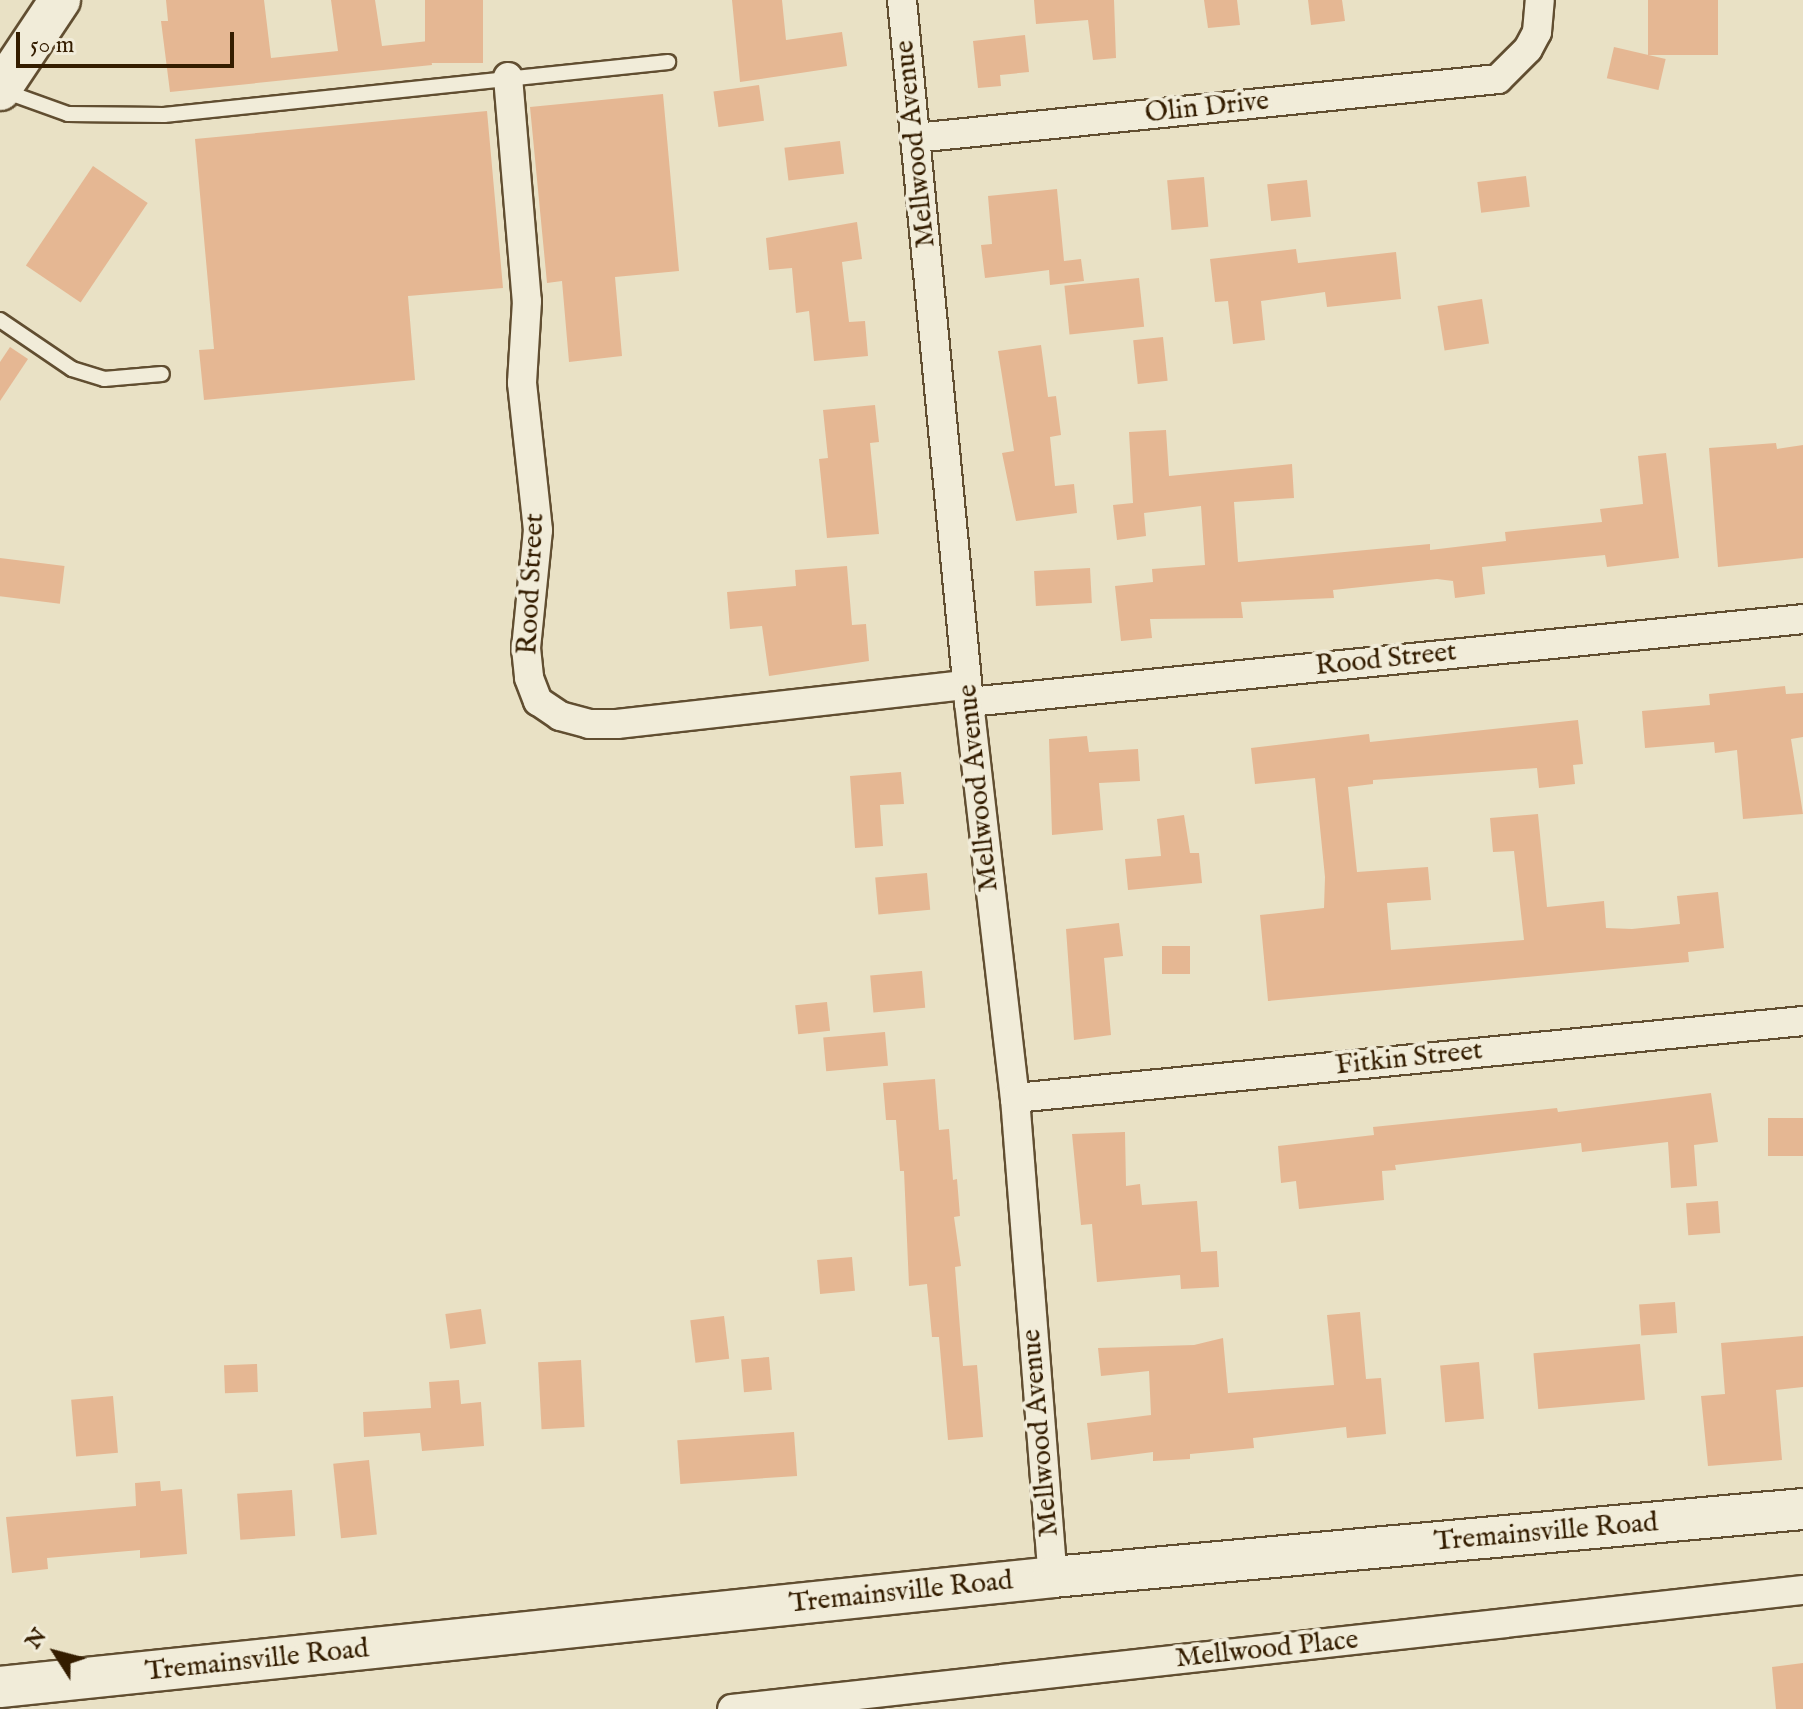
<!DOCTYPE html>
<style>
body{margin:0}
#map{position:relative;width:1803px;height:1709px;overflow:hidden;background:#e9e1c5;font-family:"IM FELL English",serif}
div>[style]{position:absolute}
.building>*{inset:0;background:#e5b793;transform-origin:0 0}
.roads{filter:drop-shadow(2px 0 #614e31) drop-shadow(-2px 0 #614e31) drop-shadow(0 2px #614e31) drop-shadow(0 -2px #614e31)}
.lane>*{height:14px;margin:-7px;padding:0 7px;transform-origin:7px;border-radius:7px;background:#f1ecd9}
.street>*{height:28px;margin:-14px;padding:0 14px;transform-origin:14px;border-radius:14px;background:#f1ecd9}
.secondary>*{height:40px;margin:-20px;padding:0 20px;transform-origin:20px;border-radius:20px;background:#f1ecd9}
span{translate:-50% -50%;white-space:nowrap;text-align:center;line-height:1.15;-webkit-text-stroke:8px #f1ecd9;paint-order:stroke}
.street-label{font-size:28px;color:#341d00}
.north{position:absolute;left:16px;top:1613px;width:80px;height:80px;-webkit-text-stroke:6px #f1ecd9;paint-order:stroke;rotate:306deg;font-size:22px;font-weight:700;line-height:32px;text-align:center;color:#341d00}
.north::after{content:'';display:block;margin:auto;width:28px;height:36px;background:#341d00;clip-path:polygon(50% 0,100% 100%,50% 72%,0 100%)}
.scale{position:absolute;left:16px;top:32px;width:218px;height:36px;box-sizing:border-box;border:4px solid #341d00;border-top:0;padding-left:10px;font-size:24px;line-height:28px;white-space:nowrap;color:#341d00;-webkit-text-stroke:6px #f1ecd9;paint-order:stroke}
</style>
<div id="map">
<div class="building">
<div style="clip-path:polygon(166px 0,264px 0,271px 58px,338px 51px,331px 0,375px 0,382px 46px,429px 41px,432px 65px,170px 92px,161px 21px,168px 21px)"></div>
<div style="left:425px;top:0;width:58px;height:63px"></div>
<div style="clip-path:polygon(732px 0,782px 0,786px 40px,842px 32px,847px 66px,740px 82px)"></div>
<div style="clip-path:polygon(1034px 0,1114px 0,1116px 58px,1093px 60px,1088px 20px,1036px 24px)"></div>
<div style="clip-path:polygon(1204px 0,1237px 0,1240px 25px,1208px 28px)"></div>
<div style="clip-path:polygon(1308px 0,1342px 0,1345px 21px,1311px 25px)"></div>
<div style="left:1648px;top:0;width:70px;height:55px"></div>
<div style="clip-path:polygon(1025px 35px,1029px 72px,1000px 75px,1001px 86px,978px 88px,973px 41px)"></div>
<div style="left:1614px;top:47px;width:53px;height:32px;rotate:13deg"></div>
<div style="left:759px;top:85px;width:36px;height:46px;rotate:82deg"></div>
<div style="clip-path:polygon(663px 94px,679px 271px,615px 277px,622px 356px,569px 362px,562px 281px,547px 283px,530px 107px)"></div>
<div style="clip-path:polygon(487px 111px,503px 288px,408px 296px,415px 380px,204px 400px,199px 350px,214px 349px,195px 139px)"></div>
<div style="left:840px;top:141px;width:33px;height:56px;rotate:83deg"></div>
<div style="left:93px;top:166px;width:66px;height:120px;rotate:34deg"></div>
<div style="left:1526px;top:176px;width:31px;height:49px;rotate:83deg"></div>
<div style="left:1204px;top:177px;width:50px;height:37px;rotate:85deg"></div>
<div style="left:1307px;top:180px;width:37px;height:40px;rotate:84deg"></div>
<div style="clip-path:polygon(1057px 189px,1064px 261px,1081px 259px,1084px 281px,1050px 285px,1049px 270px,985px 278px,981px 245px,992px 244px,988px 196px)"></div>
<div style="clip-path:polygon(857px 222px,862px 259px,842px 262px,849px 322px,865px 321px,868px 356px,814px 361px,809px 311px,796px 313px,792px 268px,769px 270px,766px 238px)"></div>
<div style="clip-path:polygon(1296px 249px,1298px 263px,1396px 252px,1401px 299px,1327px 307px,1325px 292px,1261px 301px,1265px 340px,1233px 344px,1228px 301px,1215px 302px,1210px 259px)"></div>
<div style="left:1139px;top:278px;width:49px;height:75px;rotate:84deg"></div>
<div style="left:1482px;top:299px;width:45px;height:45px;rotate:81deg"></div>
<div style="left:1163px;top:337px;width:44px;height:30px;rotate:84deg"></div>
<div style="clip-path:polygon(1041px 345px,1048px 397px,1056px 396px,1061px 435px,1050px 437px,1055px 486px,1074px 484px,1077px 513px,1016px 521px,1002px 453px,1014px 451px,998px 351px)"></div>
<div style="clip-path:polygon(10px 347px,28px 359px,0 401px,0 362px)"></div>
<div style="clip-path:polygon(875px 405px,879px 442px,870px 443px,879px 534px,827px 538px,819px 459px,828px 458px,823px 410px)"></div>
<div style="clip-path:polygon(1166px 430px,1169px 476px,1292px 464px,1294px 498px,1234px 502px,1238px 562px,1430px 544px,1430px 550px,1506px 541px,1505px 532px,1602px 522px,1600px 509px,1643px 504px,1638px 456px,1666px 453px,1679px 558px,1607px 567px,1605px 555px,1482px 567px,1485px 594px,1455px 598px,1453px 581px,1437px 579px,1333px 590px,1334px 598px,1241px 602px,1243px 618px,1150px 619px,1152px 638px,1121px 641px,1115px 586px,1153px 582px,1152px 569px,1205px 565px,1201px 506px,1144px 513px,1146px 536px,1117px 540px,1113px 505px,1133px 503px,1129px 432px)"></div>
<div style="clip-path:polygon(1776px 443px,1777px 449px,1803px 445px,1803px 558px,1718px 567px,1709px 448px)"></div>
<div style="left:0;top:558px;width:65px;height:38px;rotate:7deg"></div>
<div style="clip-path:polygon(847px 566px,852px 625px,866px 624px,869px 661px,769px 676px,762px 626px,730px 629px,727px 592px,796px 586px,795px 570px)"></div>
<div style="left:1090px;top:568px;width:35px;height:56px;rotate:87deg"></div>
<div style="clip-path:polygon(1785px 686px,1786px 694px,1803px 693px,1803px 737px,1791px 739px,1803px 814px,1743px 819px,1737px 750px,1715px 753px,1714px 742px,1645px 748px,1642px 711px,1710px 705px,1709px 694px)"></div>
<div style="clip-path:polygon(1578px 720px,1583px 764px,1573px 765px,1575px 784px,1539px 788px,1537px 768px,1373px 780px,1373px 784px,1348px 787px,1357px 872px,1428px 867px,1431px 900px,1387px 903px,1391px 950px,1524px 940px,1514px 851px,1493px 852px,1490px 818px,1538px 814px,1547px 907px,1604px 901px,1606px 928px,1632px 929px,1680px 924px,1677px 896px,1718px 892px,1724px 948px,1688px 952px,1689px 962px,1268px 1001px,1260px 915px,1324px 908px,1325px 877px,1315px 778px,1255px 784px,1251px 748px,1369px 734px,1370px 742px)"></div>
<div style="clip-path:polygon(1087px 736px,1089px 752px,1138px 749px,1140px 781px,1099px 783px,1103px 830px,1052px 835px,1049px 739px)"></div>
<div style="clip-path:polygon(901px 772px,904px 804px,880px 805px,883px 846px,855px 848px,850px 776px)"></div>
<div style="clip-path:polygon(1184px 815px,1190px 853px,1199px 853px,1202px 883px,1128px 890px,1125px 859px,1161px 856px,1157px 819px)"></div>
<div style="left:927px;top:873px;width:37px;height:52px;rotate:85deg"></div>
<div style="clip-path:polygon(1119px 923px,1123px 956px,1104px 958px,1111px 1035px,1074px 1040px,1066px 929px)"></div>
<div style="left:1162px;top:946px;width:28px;height:28px"></div>
<div style="left:922px;top:971px;width:37px;height:52px;rotate:85deg"></div>
<div style="left:827px;top:1002px;width:29px;height:32px;rotate:84deg"></div>
<div style="left:885px;top:1032px;width:34px;height:62px;rotate:85deg"></div>
<div style="clip-path:polygon(935px 1079px,939px 1130px,949px 1129px,953px 1180px,957px 1179px,960px 1216px,954px 1217px,961px 1266px,955px 1267px,963px 1366px,977px 1365px,983px 1437px,948px 1440px,939px 1337px,932px 1337px,927px 1284px,909px 1286px,904px 1171px,900px 1171px,896px 1120px,886px 1120px,883px 1083px)"></div>
<div style="clip-path:polygon(1711px 1093px,1718px 1142px,1694px 1145px,1697px 1186px,1671px 1188px,1668px 1142px,1582px 1152px,1581px 1143px,1395px 1165px,1396px 1170px,1382px 1171px,1384px 1200px,1336px 1205px,1299px 1209px,1296px 1181px,1281px 1183px,1278px 1146px,1374px 1135px,1373px 1127px,1557px 1108px,1558px 1112px)"></div>
<div style="left:1803px;top:1118px;width:38px;height:35px;rotate:90deg"></div>
<div style="clip-path:polygon(1125px 1132px,1126px 1186px,1140px 1184px,1142px 1205px,1197px 1201px,1201px 1252px,1217px 1251px,1219px 1287px,1181px 1289px,1180px 1275px,1097px 1282px,1092px 1224px,1081px 1225px,1072px 1134px)"></div>
<div style="left:1718px;top:1201px;width:32px;height:32px;rotate:86deg"></div>
<div style="left:852px;top:1257px;width:34px;height:35px;rotate:85deg"></div>
<div style="left:1675px;top:1302px;width:31px;height:36px;rotate:86deg"></div>
<div style="left:481px;top:1309px;width:35px;height:36px;rotate:82deg"></div>
<div style="clip-path:polygon(1360px 1312px,1366px 1379px,1381px 1378px,1386px 1434px,1347px 1438px,1346px 1427px,1253px 1438px,1254px 1448px,1190px 1454px,1190px 1459px,1153px 1461px,1153px 1452px,1091px 1460px,1087px 1423px,1151px 1415px,1149px 1371px,1101px 1376px,1098px 1348px,1194px 1345px,1223px 1338px,1228px 1393px,1334px 1385px,1327px 1315px)"></div>
<div style="left:724px;top:1316px;width:43px;height:34px;rotate:83deg"></div>
<div style="clip-path:polygon(1803px 1336px,1803px 1387px,1776px 1390px,1782px 1460px,1708px 1466px,1701px 1396px,1725px 1394px,1721px 1343px)"></div>
<div style="left:1640px;top:1344px;width:56px;height:107px;rotate:85deg"></div>
<div style="left:769px;top:1357px;width:33px;height:28px;rotate:85deg"></div>
<div style="left:581px;top:1360px;width:67px;height:43px;rotate:87deg"></div>
<div style="left:1479px;top:1362px;width:57px;height:39px;rotate:85deg"></div>
<div style="left:257px;top:1364px;width:28px;height:33px;rotate:88deg"></div>
<div style="clip-path:polygon(459px 1380px,461px 1404px,481px 1402px,484px 1446px,422px 1451px,420px 1433px,364px 1437px,363px 1412px,431px 1408px,429px 1382px)"></div>
<div style="left:113px;top:1396px;width:57px;height:42px;rotate:85deg"></div>
<div style="left:794px;top:1432px;width:44px;height:117px;rotate:86deg"></div>
<div style="left:369px;top:1460px;width:75px;height:36px;rotate:84deg"></div>
<div style="clip-path:polygon(160px 1481px,161px 1491px,182px 1489px,187px 1554px,140px 1558px,140px 1550px,47px 1558px,48px 1569px,12px 1573px,6px 1517px,136px 1506px,135px 1483px)"></div>
<div style="left:292px;top:1490px;width:46px;height:55px;rotate:86deg"></div>
<div style="clip-path:polygon(1803px 1663px,1803px 1709px,1776px 1709px,1772px 1667px)"></div>
</div>
<div class="roads">
<div class="lane">
<div style="left:4px;top:91px;width:68px;rotate:19.8deg"></div>
<div style="left:68px;top:114px;width:96px;rotate:0.6deg"></div>
<div style="left:164px;top:115px;width:507px;rotate:-6deg"></div>
<div style="left:0;top:320px;width:87px;rotate:34.2deg"></div>
<div style="left:72px;top:369px;width:34px;rotate:17deg"></div>
<div style="left:104px;top:379px;width:58px;rotate:-4.9deg"></div>
</div>
<div class="street">
<div style="left:902px;top:0;width:705px;rotate:84.55deg"></div>
<div style="left:969px;top:702px;width:399px;rotate:83.4deg"></div>
<div style="left:1015px;top:1098px;width:481px;rotate:85.5deg"></div>
<div style="left:508px;top:77px;width:225px;rotate:85.2deg"></div>
<div style="left:527px;top:301px;width:82px;rotate:93.5deg"></div>
<div style="left:522px;top:383px;width:148px;rotate:83.8deg"></div>
<div style="left:538px;top:530px;width:119px;rotate:95.8deg"></div>
<div style="left:526px;top:648px;width:30px;rotate:84deg"></div>
<div style="left:529px;top:678px;width:25px;rotate:69deg"></div>
<div style="left:538px;top:701px;width:27px;rotate:34deg"></div>
<div style="left:560px;top:716px;width:30px;rotate:15deg"></div>
<div style="left:589px;top:724px;width:28px"></div>
<div style="left:617px;top:724px;width:352px;rotate:-6.4deg"></div>
<div style="left:915px;top:138px;width:586px;rotate:-5.78deg"></div>
<div style="left:1498px;top:79px;width:42px;rotate:-45deg"></div>
<div style="left:1528px;top:49px;width:19px;rotate:-62deg"></div>
<div style="left:1537px;top:32px;width:32px;rotate:-85deg"></div>
<div style="left:969px;top:702px;width:838px;rotate:-5.68deg"></div>
<div style="left:1015px;top:1098px;width:792px;rotate:-5.58deg"></div>
<div style="left:732px;top:1709px;width:1078px;rotate:-6.34deg"></div>
</div>
<div class="secondary">
<div style="left:0;top:90px;width:108px;rotate:-56.3deg"></div>
<div style="left:0;top:1687px;width:1059px;rotate:-5.96deg"></div>
<div style="left:1053px;top:1577px;width:753px;rotate:-5.18deg"></div>
</div>
</div>
<div class="street-label">
<span style="left:1207px;top:108px;rotate:-6deg">Olin Drive</span>
<span style="left:916px;top:144px;rotate:-96deg">Mellwood Avenue</span>
<span style="left:532px;top:584px;rotate:-87deg">Rood Street</span>
<span style="left:1386px;top:660px;rotate:-6deg">Rood Street</span>
<span style="left:979px;top:788px;rotate:-96deg">Mellwood Avenue</span>
<span style="left:1409px;top:1059px;rotate:-6deg">Fitkin Street</span>
<span style="left:1041px;top:1433px;rotate:-95deg">Mellwood Avenue</span>
<span style="left:1546px;top:1533px;rotate:-5deg">Tremainsville Road</span>
<span style="left:901px;top:1593px;rotate:-6deg">Tremainsville Road</span>
<span style="left:1267px;top:1650px;rotate:-6deg">Mellwood Place</span>
<span style="left:257px;top:1661px;rotate:-6deg">Tremainsville Road</span>
</div>
<div class="north">N</div>
<div class="scale">50 m</div>
</div>
